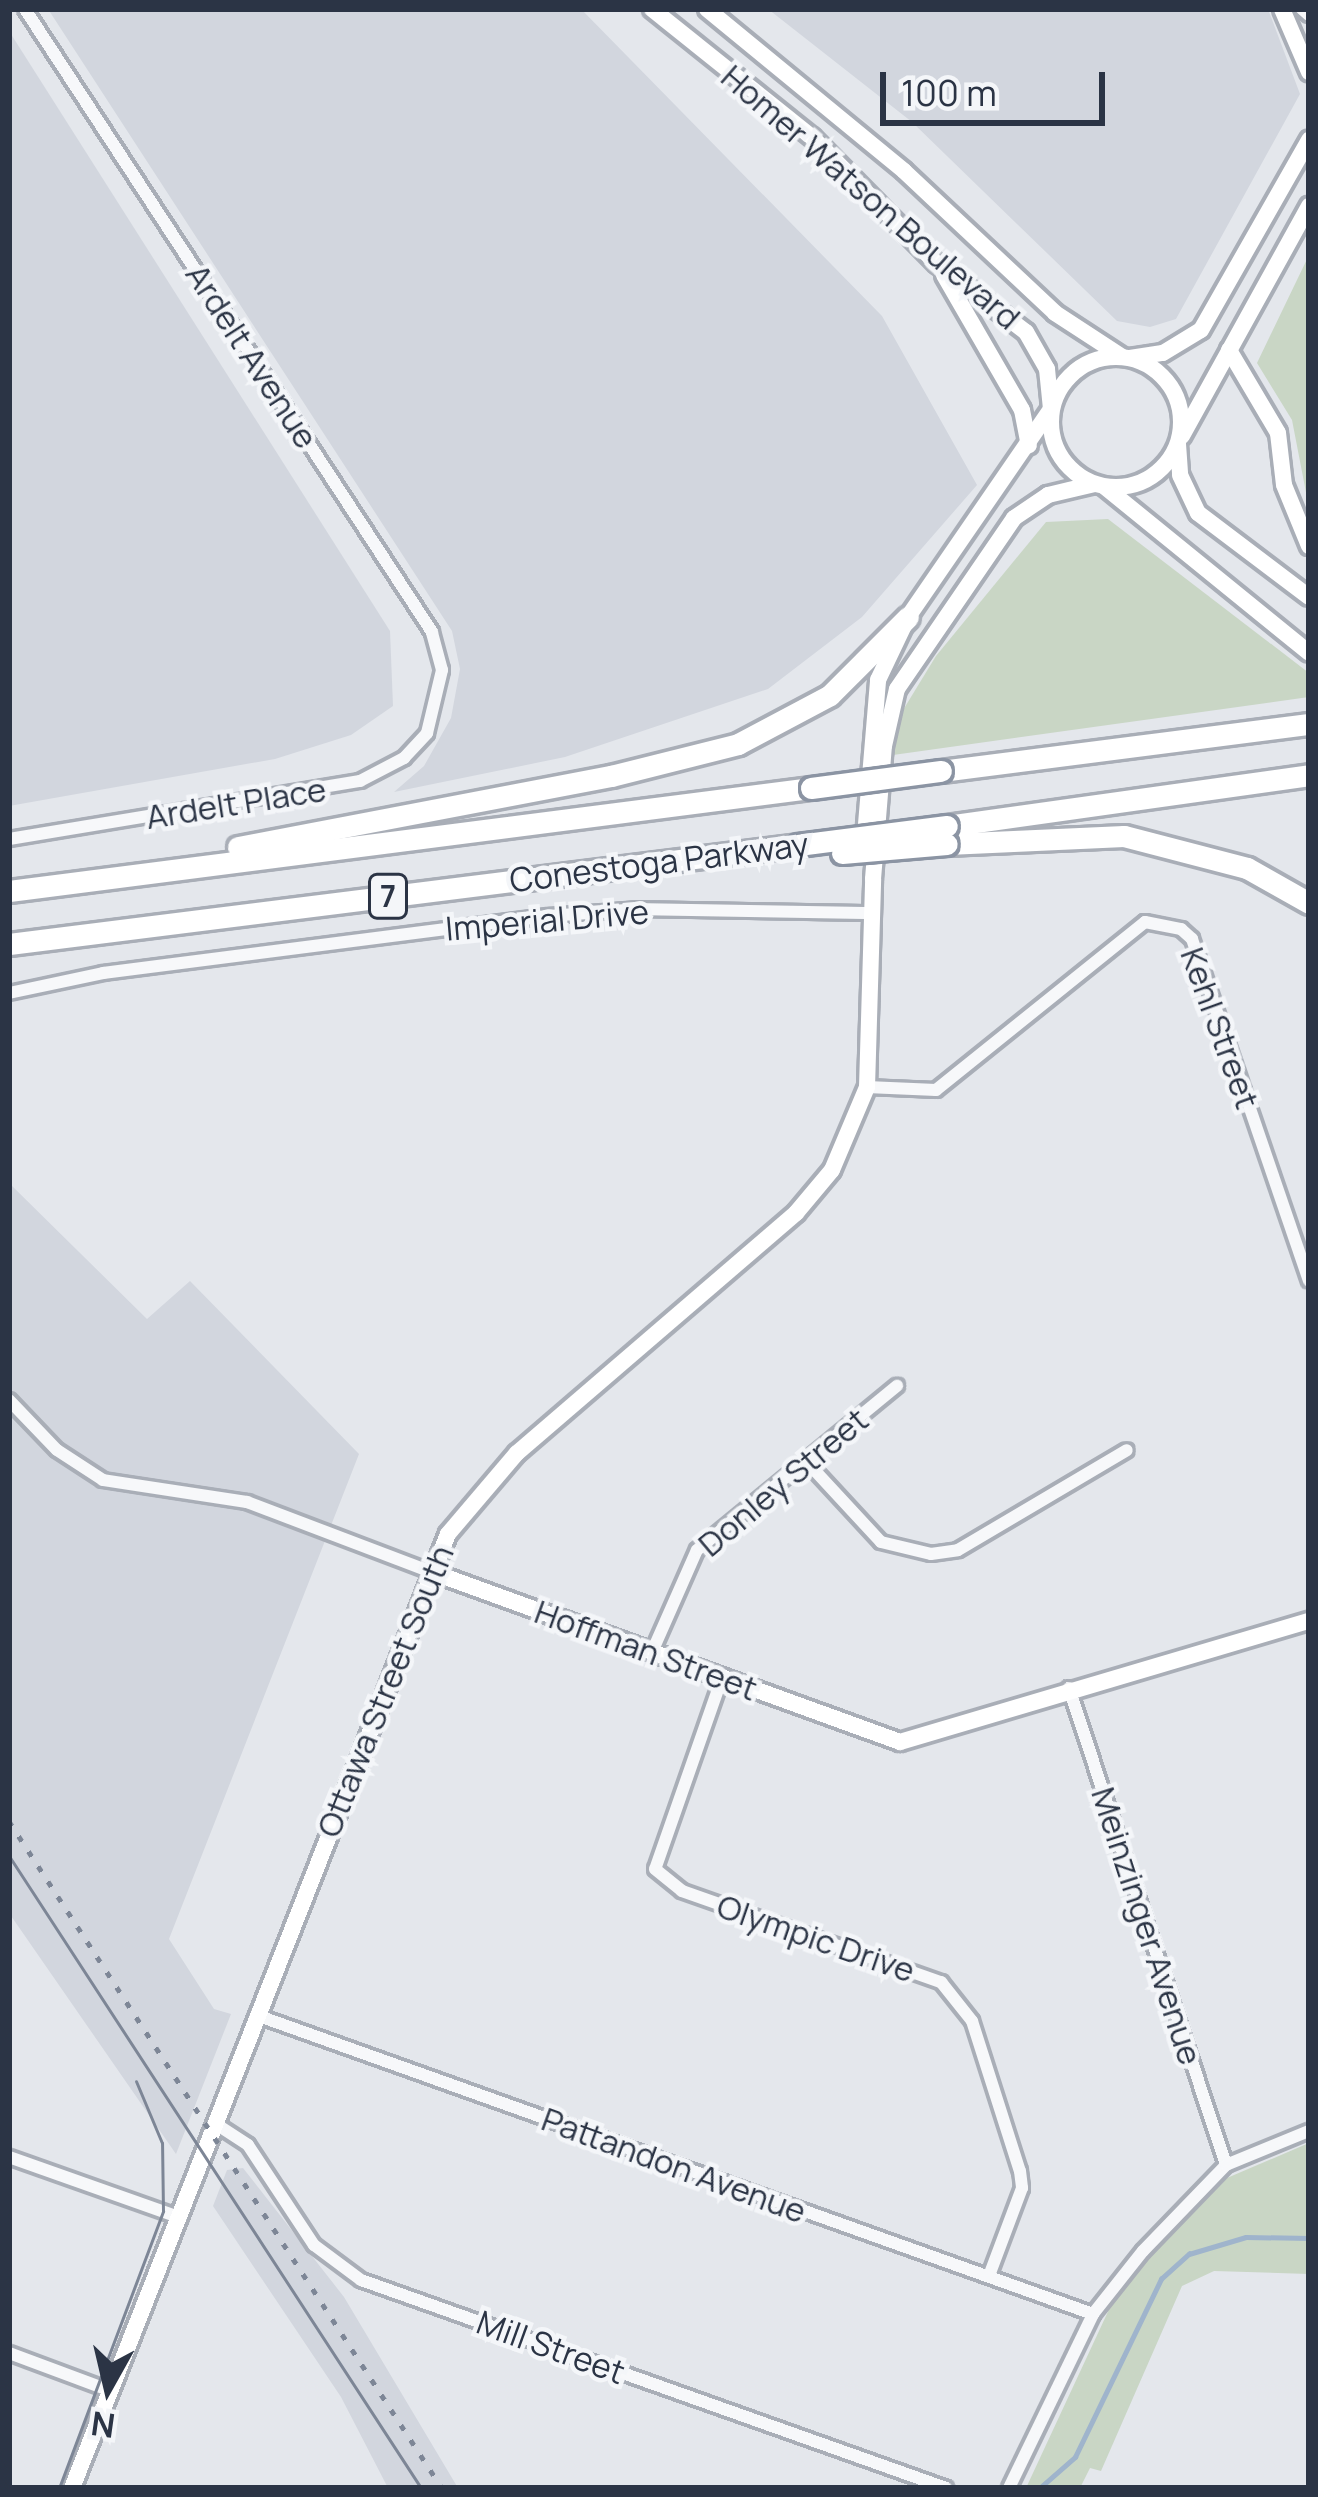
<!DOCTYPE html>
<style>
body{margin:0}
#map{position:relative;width:1318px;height:2497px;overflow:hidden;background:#e4e7ec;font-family:Manrope,sans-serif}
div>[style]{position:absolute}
.built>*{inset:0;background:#d2d6de}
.green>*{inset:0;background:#c9d6c5}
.stream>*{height:4.5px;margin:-2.25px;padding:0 2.25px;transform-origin:2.25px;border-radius:2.25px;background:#9fb4cc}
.roads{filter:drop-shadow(3px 0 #a9aeb7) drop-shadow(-3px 0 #a9aeb7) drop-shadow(0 3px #a9aeb7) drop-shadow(0 -3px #a9aeb7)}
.street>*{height:12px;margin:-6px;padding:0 6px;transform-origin:6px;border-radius:6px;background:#f7f8fa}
.secondary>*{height:16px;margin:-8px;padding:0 8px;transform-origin:8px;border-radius:8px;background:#fff}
.secondary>.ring{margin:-8px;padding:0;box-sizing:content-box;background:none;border:16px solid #fff;border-radius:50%}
.highway>*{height:21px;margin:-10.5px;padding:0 10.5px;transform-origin:10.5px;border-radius:10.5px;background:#fff}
.tram>*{height:3px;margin:-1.5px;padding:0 1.5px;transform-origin:1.5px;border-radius:1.5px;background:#7d8696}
.rail>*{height:4.5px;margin-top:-2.25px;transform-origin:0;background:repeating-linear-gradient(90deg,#7d8696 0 6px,transparent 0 18px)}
.bridges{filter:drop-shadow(3px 0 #8b94a3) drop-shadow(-3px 0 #8b94a3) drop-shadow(0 3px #8b94a3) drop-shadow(0 -3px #8b94a3)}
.highway-bridge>*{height:21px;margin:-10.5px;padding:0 10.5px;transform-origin:10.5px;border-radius:10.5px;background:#fff}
span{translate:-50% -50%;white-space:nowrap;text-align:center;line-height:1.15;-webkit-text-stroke:9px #f4f6f9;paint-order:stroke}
.shield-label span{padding:3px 9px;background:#f4f6f9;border:3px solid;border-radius:9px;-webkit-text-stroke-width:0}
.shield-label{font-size:30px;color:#2b3445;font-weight:700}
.street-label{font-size:33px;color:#2b3445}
.frame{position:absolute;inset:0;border:12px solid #2b3445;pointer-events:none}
.north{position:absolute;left:48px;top:2329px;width:120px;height:120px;-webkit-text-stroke:9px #f4f6f9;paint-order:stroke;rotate:188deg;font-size:33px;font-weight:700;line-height:48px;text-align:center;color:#2b3445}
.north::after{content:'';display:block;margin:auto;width:42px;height:54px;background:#2b3445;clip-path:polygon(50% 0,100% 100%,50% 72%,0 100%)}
.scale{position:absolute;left:880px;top:72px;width:225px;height:54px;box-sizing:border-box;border:6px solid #2b3445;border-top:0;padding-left:15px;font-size:36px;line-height:42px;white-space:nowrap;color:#2b3445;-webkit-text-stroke:9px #f4f6f9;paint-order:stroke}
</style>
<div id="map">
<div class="built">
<div style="clip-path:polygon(48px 9px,581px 9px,882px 316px,977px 485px,862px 617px,768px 689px,565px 757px,394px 792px,424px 766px,451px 718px,460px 669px,452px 631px)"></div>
<div style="clip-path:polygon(768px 9px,1268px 9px,1300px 94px,1176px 319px,1150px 327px,1117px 321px,912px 122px)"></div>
<div style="clip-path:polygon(9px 31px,390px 631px,393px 706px,351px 735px,275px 759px,9px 806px)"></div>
<div style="clip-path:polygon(9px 1183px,147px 1319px,190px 1281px,359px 1454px,169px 1939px,214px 2009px,231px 2014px,176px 2154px,9px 1913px)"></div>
<div style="clip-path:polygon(243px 2168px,344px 2297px,458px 2488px,388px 2488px,341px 2397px,213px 2206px,227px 2170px)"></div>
</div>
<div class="green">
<div style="clip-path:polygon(1309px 255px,1309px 508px,1292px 420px,1257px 363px)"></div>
<div style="clip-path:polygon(1108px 519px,1309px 673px,1309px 697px,893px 755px,900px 715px,936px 656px,1046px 522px)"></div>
<div style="clip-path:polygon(1309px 2143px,1309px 2274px,1214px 2271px,1182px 2286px,1101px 2471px,1090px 2468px,1080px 2488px,1026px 2488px,1112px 2303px,1156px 2244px,1227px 2178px)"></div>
</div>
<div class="stream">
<div style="left:1042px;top:2486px;width:44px;rotate:-41.3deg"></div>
<div style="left:1075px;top:2457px;width:198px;rotate:-64.2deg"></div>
<div style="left:1161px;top:2279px;width:38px;rotate:-42deg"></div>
<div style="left:1189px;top:2254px;width:59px;rotate:-16.6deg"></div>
<div style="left:1246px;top:2237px;width:63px;rotate:0.9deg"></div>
</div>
<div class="roads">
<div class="street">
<div style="left:1302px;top:9px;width:9px;rotate:41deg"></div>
<div style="left:9px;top:839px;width:356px;rotate:-9.4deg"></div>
<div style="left:360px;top:781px;width:50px;rotate:-27.6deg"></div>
<div style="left:404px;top:758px;width:34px;rotate:-47deg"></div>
<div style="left:427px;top:733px;width:65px;rotate:-76.6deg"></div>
<div style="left:442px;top:670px;width:39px;rotate:-105deg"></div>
<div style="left:432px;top:632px;width:744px;rotate:-123.16deg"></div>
<div style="left:9px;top:993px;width:96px;rotate:-12deg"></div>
<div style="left:103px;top:973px;width:450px;rotate:-7.3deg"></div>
<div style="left:549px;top:916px;width:90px;rotate:-4.4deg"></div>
<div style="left:639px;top:909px;width:234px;rotate:1deg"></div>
<div style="left:867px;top:1087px;width:69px;rotate:2.5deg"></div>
<div style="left:936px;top:1090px;width:268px;rotate:-38.8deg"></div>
<div style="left:1145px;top:922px;width:37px;rotate:11deg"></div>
<div style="left:1181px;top:929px;width:15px;rotate:42deg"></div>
<div style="left:1192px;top:939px;width:361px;rotate:71.1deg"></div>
<div style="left:9px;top:1400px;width:69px;rotate:46.2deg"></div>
<div style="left:57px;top:1450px;width:55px;rotate:33.1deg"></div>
<div style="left:103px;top:1480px;width:146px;rotate:8.7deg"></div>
<div style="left:247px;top:1502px;width:195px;rotate:20.8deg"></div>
<div style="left:806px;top:1461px;width:110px;rotate:47.2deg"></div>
<div style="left:881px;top:1542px;width:51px;rotate:13.5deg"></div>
<div style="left:931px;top:1554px;width:27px;rotate:-8deg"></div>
<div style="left:958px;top:1550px;width:196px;rotate:-30.6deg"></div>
<div style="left:652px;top:1652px;width:111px;rotate:-66.2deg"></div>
<div style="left:697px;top:1550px;width:259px;rotate:-39.4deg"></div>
<div style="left:722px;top:1678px;width:202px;rotate:109.3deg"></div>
<div style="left:655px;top:1869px;width:35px;rotate:39deg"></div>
<div style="left:682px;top:1891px;width:275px;rotate:19.4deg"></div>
<div style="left:941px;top:1982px;width:50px;rotate:51.5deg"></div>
<div style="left:972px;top:2021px;width:157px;rotate:72.3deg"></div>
<div style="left:1020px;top:2171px;width:17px;rotate:83deg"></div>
<div style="left:1022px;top:2188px;width:94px;rotate:110.6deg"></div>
<div style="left:1069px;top:1688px;width:502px;rotate:71.78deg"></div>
<div style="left:256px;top:2015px;width:889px;rotate:19.66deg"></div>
<div style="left:216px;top:2124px;width:38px;rotate:33deg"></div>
<div style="left:248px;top:2145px;width:120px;rotate:56.6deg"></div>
<div style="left:314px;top:2245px;width:59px;rotate:36.7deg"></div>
<div style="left:361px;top:2280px;width:621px;rotate:19.57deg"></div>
<div style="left:9px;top:2157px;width:182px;rotate:19.5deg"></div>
<div style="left:9px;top:2353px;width:109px;rotate:20.4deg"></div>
<div style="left:1009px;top:2488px;width:193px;rotate:-64.2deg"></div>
<div style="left:1093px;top:2314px;width:80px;rotate:-51.6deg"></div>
<div style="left:1143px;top:2251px;width:120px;rotate:-46deg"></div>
<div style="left:1226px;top:2165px;width:90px;rotate:-22.3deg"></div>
</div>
<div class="secondary">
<div style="left:652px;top:9px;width:205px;rotate:38.7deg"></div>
<div style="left:812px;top:137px;width:178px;rotate:45.5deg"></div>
<div style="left:937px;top:264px;width:112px;rotate:37.4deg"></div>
<div style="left:1026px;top:332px;width:43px;rotate:60.4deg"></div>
<div style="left:1047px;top:369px;width:40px;rotate:84.3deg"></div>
<div style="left:707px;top:9px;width:255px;rotate:39.4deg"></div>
<div style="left:904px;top:171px;width:207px;rotate:43.2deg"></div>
<div style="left:1055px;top:313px;width:79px;rotate:33.1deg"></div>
<div style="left:1282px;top:9px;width:69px;rotate:66.8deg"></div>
<div style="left:944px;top:275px;width:156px;rotate:60deg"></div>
<div style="left:1022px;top:410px;width:36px;rotate:79deg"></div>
<div style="left:1229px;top:350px;width:96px;rotate:59.4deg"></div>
<div style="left:1278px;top:433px;width:52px;rotate:83.4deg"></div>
<div style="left:1284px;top:485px;width:66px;rotate:67.7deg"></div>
<div class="ring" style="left:1051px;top:357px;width:114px;height:114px"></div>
<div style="left:1130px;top:358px;width:33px;rotate:-9deg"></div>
<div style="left:1163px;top:353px;width:44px;rotate:-31.2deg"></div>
<div style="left:1201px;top:330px;width:219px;rotate:-60.4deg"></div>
<div style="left:1182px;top:436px;width:263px;rotate:-61.1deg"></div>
<div style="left:1178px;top:444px;width:31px;rotate:86deg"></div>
<div style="left:1180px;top:475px;width:42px;rotate:64.7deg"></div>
<div style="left:1198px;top:513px;width:139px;rotate:37.1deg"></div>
<div style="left:1105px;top:487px;width:263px;rotate:39.1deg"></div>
<div style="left:864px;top:848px;width:169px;rotate:-85.2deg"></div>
<div style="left:878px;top:680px;width:70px;rotate:-64.5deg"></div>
<div style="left:908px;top:617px;width:252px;rotate:-55.5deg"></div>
<div style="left:429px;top:1571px;width:501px;rotate:19.95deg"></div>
<div style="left:900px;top:1742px;width:427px;rotate:-16.5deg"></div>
<div style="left:72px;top:2488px;width:1025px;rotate:-68.49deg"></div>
<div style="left:448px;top:1534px;width:106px;rotate:-49.6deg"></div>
<div style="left:517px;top:1453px;width:368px;rotate:-40.7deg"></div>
<div style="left:796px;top:1213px;width:56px;rotate:-50.1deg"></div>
<div style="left:832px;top:1170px;width:90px;rotate:-67.1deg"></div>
<div style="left:867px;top:1087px;width:208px;rotate:-88.3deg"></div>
<div style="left:873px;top:879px;width:133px;rotate:-85.3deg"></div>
<div style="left:884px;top:746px;width:58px;rotate:-77.2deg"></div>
<div style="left:897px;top:689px;width:207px;rotate:-55.6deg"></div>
<div style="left:1014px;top:518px;width:41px;rotate:-34.1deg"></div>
<div style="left:1048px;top:495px;width:47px;rotate:-13.4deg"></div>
</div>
<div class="highway">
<div style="left:941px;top:771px;width:371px;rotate:-7.3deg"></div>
<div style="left:947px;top:826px;width:366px;rotate:-8deg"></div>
<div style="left:947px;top:844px;width:177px;rotate:-2.6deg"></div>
<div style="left:1124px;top:836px;width:127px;rotate:14.6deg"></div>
<div style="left:1247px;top:868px;width:71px;rotate:29.4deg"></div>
<div style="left:238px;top:847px;width:380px;rotate:-10.8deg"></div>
<div style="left:611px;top:776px;width:131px;rotate:-14.1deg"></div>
<div style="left:738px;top:744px;width:104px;rotate:-28deg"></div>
<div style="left:830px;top:695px;width:110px;rotate:-45deg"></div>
<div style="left:9px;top:891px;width:809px;rotate:-7.32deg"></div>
<div style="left:9px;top:944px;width:795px;rotate:-7.15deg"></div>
</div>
</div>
<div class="tram">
<div style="left:9px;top:1856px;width:754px;rotate:56.9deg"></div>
<div style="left:59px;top:2488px;width:296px;rotate:-69.4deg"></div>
<div style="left:163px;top:2211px;width:68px;rotate:-90.8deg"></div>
<div style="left:162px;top:2143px;width:67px;rotate:-112.8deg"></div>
</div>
<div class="rail">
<div style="left:9px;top:1821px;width:795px;rotate:57.01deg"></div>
</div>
<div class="bridges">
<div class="highway-bridge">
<div style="left:811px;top:788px;width:131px;rotate:-7.5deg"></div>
<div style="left:798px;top:845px;width:150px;rotate:-7.3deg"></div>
<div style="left:842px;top:853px;width:105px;rotate:-4.9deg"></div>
</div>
</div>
<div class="shield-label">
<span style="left:388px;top:896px">7</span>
</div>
<div class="street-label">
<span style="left:871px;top:197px;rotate:41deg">Homer Watson Boulevard</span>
<span style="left:252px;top:356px;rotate:57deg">Ardelt Avenue</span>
<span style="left:236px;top:803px;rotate:-9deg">Ardelt Place</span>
<span style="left:659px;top:862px;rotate:-7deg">Conestoga Parkway</span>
<span style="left:547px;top:920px;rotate:-5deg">Imperial Drive</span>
<span style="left:1220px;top:1028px;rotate:70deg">Kehl Street</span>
<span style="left:783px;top:1482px;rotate:-40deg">Donley Street</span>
<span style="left:646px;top:1650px;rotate:20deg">Hoffman Street</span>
<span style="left:385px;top:1691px;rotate:-68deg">Ottawa Street South</span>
<span style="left:1147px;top:1926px;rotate:72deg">Meinzinger Avenue</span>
<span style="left:816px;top:1938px;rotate:19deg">Olympic Drive</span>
<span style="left:674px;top:2165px;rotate:20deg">Pattandon Avenue</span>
<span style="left:551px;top:2347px;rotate:20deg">Mill Street</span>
</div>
<div class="frame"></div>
<div class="north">N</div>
<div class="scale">100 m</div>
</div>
